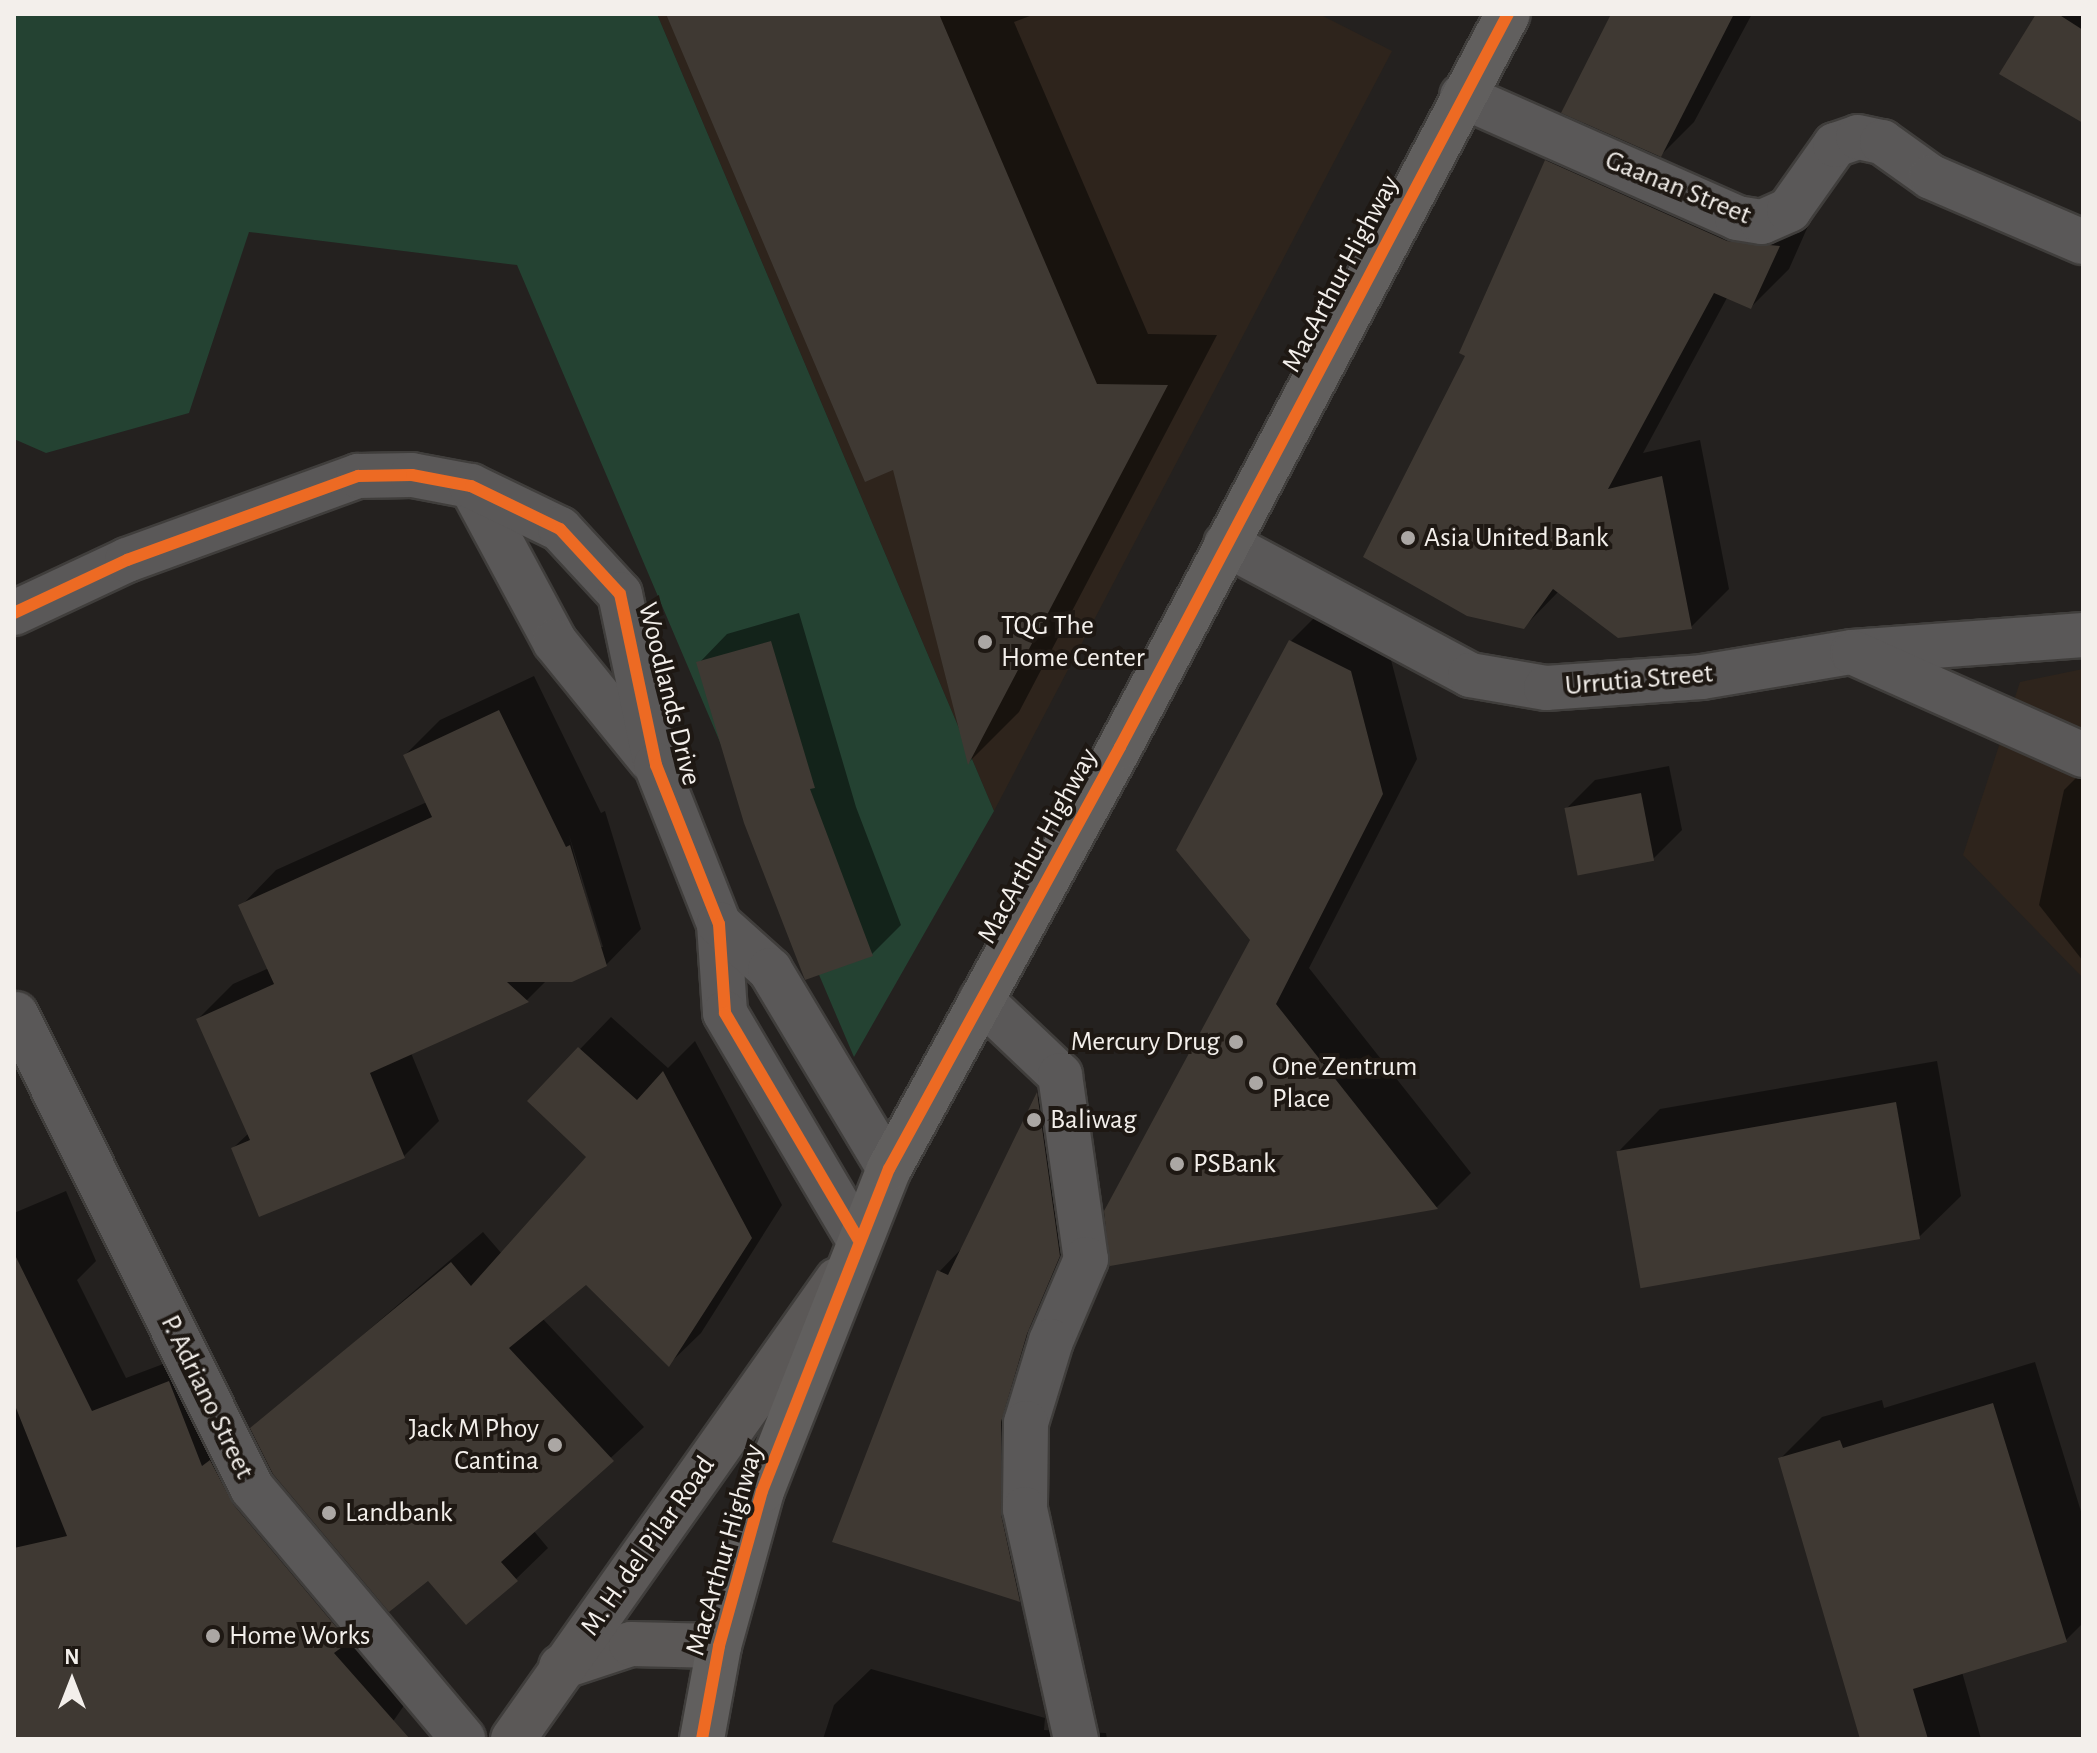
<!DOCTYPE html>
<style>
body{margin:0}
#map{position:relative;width:2097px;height:1753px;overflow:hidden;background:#24211f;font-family:"Alegreya Sans",sans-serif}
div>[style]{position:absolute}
.built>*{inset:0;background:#2e241c}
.green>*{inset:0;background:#244232}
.shadow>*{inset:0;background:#0007}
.building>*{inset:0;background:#3f3933;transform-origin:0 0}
.roads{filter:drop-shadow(2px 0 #403e3c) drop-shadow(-2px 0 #403e3c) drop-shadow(0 2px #403e3c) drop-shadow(0 -2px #403e3c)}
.minor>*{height:44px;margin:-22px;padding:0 22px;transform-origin:22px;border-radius:22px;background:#5a5858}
.major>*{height:44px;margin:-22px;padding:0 22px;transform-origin:22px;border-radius:22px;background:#5b5857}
.highway>*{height:44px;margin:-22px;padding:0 22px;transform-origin:22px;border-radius:22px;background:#615f5e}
.cycleway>*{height:12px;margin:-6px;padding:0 6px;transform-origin:6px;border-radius:6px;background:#ed6a23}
.dots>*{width:22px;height:22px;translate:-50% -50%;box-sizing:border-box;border:4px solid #1e1813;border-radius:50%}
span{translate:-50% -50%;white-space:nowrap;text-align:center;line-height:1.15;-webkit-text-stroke:8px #1e1813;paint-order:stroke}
.street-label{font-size:28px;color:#f3efeb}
.poi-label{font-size:28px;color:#f3efeb}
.left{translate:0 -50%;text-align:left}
.right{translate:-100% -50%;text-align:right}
.frame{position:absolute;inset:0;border:16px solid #f3efeb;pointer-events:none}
.north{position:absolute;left:32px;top:1641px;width:80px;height:80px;-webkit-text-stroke:6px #1e1813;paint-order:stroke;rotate:0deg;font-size:22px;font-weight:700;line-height:32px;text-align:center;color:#f3efeb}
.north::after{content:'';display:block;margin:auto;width:28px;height:36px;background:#f3efeb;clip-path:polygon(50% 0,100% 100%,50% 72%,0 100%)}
</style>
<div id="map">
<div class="built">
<div style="clip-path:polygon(657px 14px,1319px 14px,1392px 51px,994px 811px)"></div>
<div style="clip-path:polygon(2083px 669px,2083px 978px,1963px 855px,2020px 682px)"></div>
</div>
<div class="green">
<div style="clip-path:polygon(14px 14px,657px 14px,994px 811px,854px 1057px,517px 265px,249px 232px,189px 413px,46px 453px,14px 439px)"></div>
</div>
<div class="shadow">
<div style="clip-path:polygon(668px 14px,1035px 14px,1014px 22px,1148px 334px,1217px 335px,1019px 712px,969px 762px,895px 467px)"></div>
<div style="clip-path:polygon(1616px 14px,1752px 14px,1694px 122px,1659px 157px,1765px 204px,1816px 208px,1789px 269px,1751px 307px,1728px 296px,1643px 453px,1700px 440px,1729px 589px,1691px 627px,1559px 591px,1524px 627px,1468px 356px,1546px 161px,1586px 121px)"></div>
<div style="clip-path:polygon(2038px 14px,2083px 14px,2083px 121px)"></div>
<div style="clip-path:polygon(1325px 607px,1385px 637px,1417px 759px,1309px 968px,1471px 1173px,1437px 1207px,1111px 1264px,1252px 939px,1291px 641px)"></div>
<div style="clip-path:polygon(799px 613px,856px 807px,901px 925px,872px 954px,699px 663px,727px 634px)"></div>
<div style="clip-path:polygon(evenodd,534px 676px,601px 813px,605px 811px,641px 929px,606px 965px,547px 980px,527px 1000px,411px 1053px,439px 1121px,404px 1156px,233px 1148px,249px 1133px,198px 1019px,233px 984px,269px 968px,241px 906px,276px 870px,427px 802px,405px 755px,440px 720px,534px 676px,569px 835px,603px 947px,599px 947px,569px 835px)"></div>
<div style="clip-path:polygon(1669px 766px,1682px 830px,1653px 859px,1566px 809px,1595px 780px)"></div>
<div style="clip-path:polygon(2083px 771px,2083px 961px,2039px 905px,2064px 790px)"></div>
<div style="clip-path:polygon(611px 1017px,668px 1068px,695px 1041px,782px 1205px,701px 1333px,669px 1364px,586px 1283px,542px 1318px,644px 1427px,533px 1530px,548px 1548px,516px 1579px,429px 1579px,253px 1429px,483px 1232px,502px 1254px,589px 1157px,530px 1101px)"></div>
<div style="clip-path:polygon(1075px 1057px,1098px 1216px,1065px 1294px,1038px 1475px,1057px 1562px,1020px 1600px,939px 1272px,964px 1246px,1039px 1093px)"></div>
<div style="clip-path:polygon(1937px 1061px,1961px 1196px,1919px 1237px,1619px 1151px,1660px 1109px)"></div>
<div style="clip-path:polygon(66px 1191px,96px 1261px,77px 1280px,126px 1378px,203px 1349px,266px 1470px,421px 1681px,385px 1733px,392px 1739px,14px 1739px,14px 1213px)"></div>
<div style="clip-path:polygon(2035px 1362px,2083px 1518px,2083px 1623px,2066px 1640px,1962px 1672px,1981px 1739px,1862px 1739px,1780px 1459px,1822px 1417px,1882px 1400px,1884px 1408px)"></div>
<div style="clip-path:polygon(871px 1669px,1045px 1718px,1044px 1730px,1106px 1733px,1107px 1739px,823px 1739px,834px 1705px)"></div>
</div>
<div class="building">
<div style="clip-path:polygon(666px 14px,939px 14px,1097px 384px,1168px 385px,968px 765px,893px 470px,865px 482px)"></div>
<div style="clip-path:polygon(1611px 14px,1734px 14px,1661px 157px,1561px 113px)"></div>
<div style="clip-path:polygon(2036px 14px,2058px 14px,2083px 30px,2083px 123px,1999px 74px)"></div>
<div style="clip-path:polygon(1545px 160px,1727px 241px,1780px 246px,1751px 309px,1714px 293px,1608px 489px,1662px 476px,1692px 629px,1618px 638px,1553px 589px,1524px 629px,1467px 616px,1363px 557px,1465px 356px,1459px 353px)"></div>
<div style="clip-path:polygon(1289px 640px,1351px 671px,1383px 794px,1276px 1004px,1438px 1209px,1110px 1266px,1104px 1211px,1250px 940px,1176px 850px)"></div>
<div style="clip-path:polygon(771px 641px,815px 788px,810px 789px,873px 956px,805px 980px,744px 823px,696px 662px)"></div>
<div style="clip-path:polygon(499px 710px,566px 847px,570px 845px,607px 966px,572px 982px,507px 982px,529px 1002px,370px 1073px,405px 1158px,259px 1217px,231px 1148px,250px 1140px,196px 1019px,274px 984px,238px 905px,432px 817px,403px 755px)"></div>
<div style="left:1641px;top:793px;width:69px;height:78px;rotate:79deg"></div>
<div style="clip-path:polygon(578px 1047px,637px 1100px,663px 1071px,752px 1238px,669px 1367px,586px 1285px,509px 1348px,614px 1461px,501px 1562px,518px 1581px,466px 1625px,428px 1581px,389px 1612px,273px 1474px,250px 1428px,451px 1262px,471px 1286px,586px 1157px,527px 1101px)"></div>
<div style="clip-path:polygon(1037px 1092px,1060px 1256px,1027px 1334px,1001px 1422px,1001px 1514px,1020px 1602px,832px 1542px,937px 1270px,948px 1275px)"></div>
<div style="left:1896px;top:1102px;width:139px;height:284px;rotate:80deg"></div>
<div style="clip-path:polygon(14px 1253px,92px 1411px,169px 1381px,202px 1466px,210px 1460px,233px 1504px,349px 1642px,334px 1653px,410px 1739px,14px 1739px,14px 1548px,67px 1536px,14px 1403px)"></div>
<div style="clip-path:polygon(1993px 1403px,2067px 1642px,1913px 1689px,1928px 1739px,1860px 1739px,1778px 1458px,1840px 1440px,1843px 1448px)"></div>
</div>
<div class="roads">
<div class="minor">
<div style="left:1462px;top:96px;width:301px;rotate:23.9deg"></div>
<div style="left:1737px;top:218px;width:25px;rotate:9deg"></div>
<div style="left:1762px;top:222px;width:30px;rotate:-24deg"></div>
<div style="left:1789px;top:210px;width:80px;rotate:-54.7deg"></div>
<div style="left:1835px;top:145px;width:24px;rotate:-19deg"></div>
<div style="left:1858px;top:137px;width:25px;rotate:12deg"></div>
<div style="left:1882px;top:142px;width:60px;rotate:35.5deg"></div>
<div style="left:1931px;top:177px;width:165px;rotate:23.2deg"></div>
<div style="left:471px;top:486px;width:177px;rotate:61.7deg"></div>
<div style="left:555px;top:642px;width:152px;rotate:50.9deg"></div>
<div style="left:1226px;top:544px;width:277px;rotate:28.2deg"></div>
<div style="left:1470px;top:675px;width:77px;rotate:9.7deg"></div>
<div style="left:1546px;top:688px;width:156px;rotate:-4deg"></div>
<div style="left:1702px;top:677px;width:152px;rotate:-9.5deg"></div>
<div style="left:1852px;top:652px;width:232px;rotate:-4.2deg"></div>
<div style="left:14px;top:613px;width:125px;rotate:-25.1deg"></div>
<div style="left:127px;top:560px;width:246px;rotate:-20deg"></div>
<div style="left:358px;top:476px;width:54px;rotate:-1.1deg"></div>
<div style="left:412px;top:475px;width:60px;rotate:10.6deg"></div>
<div style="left:471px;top:486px;width:99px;rotate:25.8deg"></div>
<div style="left:560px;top:529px;width:88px;rotate:47.3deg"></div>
<div style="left:620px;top:594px;width:175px;rotate:78.1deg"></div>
<div style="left:656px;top:765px;width:171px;rotate:68.4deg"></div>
<div style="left:719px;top:924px;width:89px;rotate:86.1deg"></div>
<div style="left:725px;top:1013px;width:262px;rotate:59.5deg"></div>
<div style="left:1854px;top:653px;width:251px;rotate:24deg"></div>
<div style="left:719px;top:924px;width:69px;rotate:42deg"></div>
<div style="left:770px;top:970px;width:232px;rotate:59.1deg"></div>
<div style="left:981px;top:1000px;width:109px;rotate:43.5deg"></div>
<div style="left:1060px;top:1075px;width:186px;rotate:82deg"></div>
<div style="left:1086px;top:1259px;width:89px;rotate:113.1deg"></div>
<div style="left:1051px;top:1341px;width:86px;rotate:107deg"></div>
<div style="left:1026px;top:1423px;width:86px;rotate:90.7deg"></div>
<div style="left:1025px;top:1509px;width:236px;rotate:77.5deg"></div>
<div style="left:16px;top:1014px;width:530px;rotate:63.53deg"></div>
<div style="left:252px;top:1488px;width:328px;rotate:49.9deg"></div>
</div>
<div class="major">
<div style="left:561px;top:1667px;width:74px;rotate:-18.2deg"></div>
<div style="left:631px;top:1644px;width:88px;rotate:1.3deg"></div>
<div style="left:513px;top:1739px;width:562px;rotate:-54.78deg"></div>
</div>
<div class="highway">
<div style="left:702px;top:1739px;width:95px;rotate:-79.6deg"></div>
<div style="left:719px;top:1646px;width:161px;rotate:-74.5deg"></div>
<div style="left:762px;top:1491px;width:346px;rotate:-68.5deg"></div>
<div style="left:889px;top:1169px;width:481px;rotate:-61.3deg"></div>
<div style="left:1120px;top:747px;width:829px;rotate:-62.11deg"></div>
</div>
</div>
<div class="cycleway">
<div style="left:14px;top:613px;width:125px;rotate:-25.1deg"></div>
<div style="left:127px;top:560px;width:246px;rotate:-20deg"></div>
<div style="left:358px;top:476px;width:54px;rotate:-1.1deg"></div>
<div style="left:412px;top:475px;width:60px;rotate:10.6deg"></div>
<div style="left:471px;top:486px;width:99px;rotate:25.8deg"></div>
<div style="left:560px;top:529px;width:88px;rotate:47.3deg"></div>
<div style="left:620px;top:594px;width:175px;rotate:78.1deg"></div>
<div style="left:656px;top:765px;width:171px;rotate:68.4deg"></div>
<div style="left:719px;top:924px;width:89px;rotate:86.1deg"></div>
<div style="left:725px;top:1013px;width:262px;rotate:59.5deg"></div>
<div style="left:702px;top:1739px;width:95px;rotate:-79.6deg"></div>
<div style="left:719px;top:1646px;width:161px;rotate:-74.5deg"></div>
<div style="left:762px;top:1491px;width:346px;rotate:-68.5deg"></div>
<div style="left:889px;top:1169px;width:481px;rotate:-61.3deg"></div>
<div style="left:1120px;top:747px;width:829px;rotate:-62.11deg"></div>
</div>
<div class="dots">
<div style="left:1408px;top:538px;background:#aba7a4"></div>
<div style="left:985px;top:642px;background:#aba7a4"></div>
<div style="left:1236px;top:1042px;background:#aba7a4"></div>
<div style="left:1256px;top:1083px;background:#aba7a4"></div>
<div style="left:1034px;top:1120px;background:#aba7a4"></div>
<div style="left:1177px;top:1164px;background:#aba7a4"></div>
<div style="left:555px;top:1445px;background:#aba7a4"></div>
<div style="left:329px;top:1513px;background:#aba7a4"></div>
<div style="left:213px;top:1636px;background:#aba7a4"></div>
</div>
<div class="street-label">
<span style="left:1678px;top:188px;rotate:22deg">Gaanan Street</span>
<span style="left:1341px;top:274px;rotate:-62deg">MacArthur Highway</span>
<span style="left:1639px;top:680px;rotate:-5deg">Urrutia Street</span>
<span style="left:669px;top:694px;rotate:76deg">Woodlands Drive</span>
<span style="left:1038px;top:846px;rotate:-61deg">MacArthur Highway</span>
<span style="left:207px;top:1397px;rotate:64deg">P. Adriano Street</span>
<span style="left:648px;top:1546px;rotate:-55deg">M. H. del Pilar Road</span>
<span style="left:725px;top:1550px;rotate:-74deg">MacArthur Highway</span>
</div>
<div class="poi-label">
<span class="left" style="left:1424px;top:538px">Asia United Bank</span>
<span class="left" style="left:1001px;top:642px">TQG The<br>Home Center</span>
<span class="right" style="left:1220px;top:1042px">Mercury Drug</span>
<span class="left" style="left:1272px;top:1083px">One Zentrum<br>Place</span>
<span class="left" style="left:1050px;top:1120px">Baliwag</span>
<span class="left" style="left:1193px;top:1164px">PSBank</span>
<span class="right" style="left:539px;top:1445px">Jack M Phoy<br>Cantina</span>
<span class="left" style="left:345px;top:1513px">Landbank</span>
<span class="left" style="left:229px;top:1636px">Home Works</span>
</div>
<div class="frame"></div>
<div class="north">N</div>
</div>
